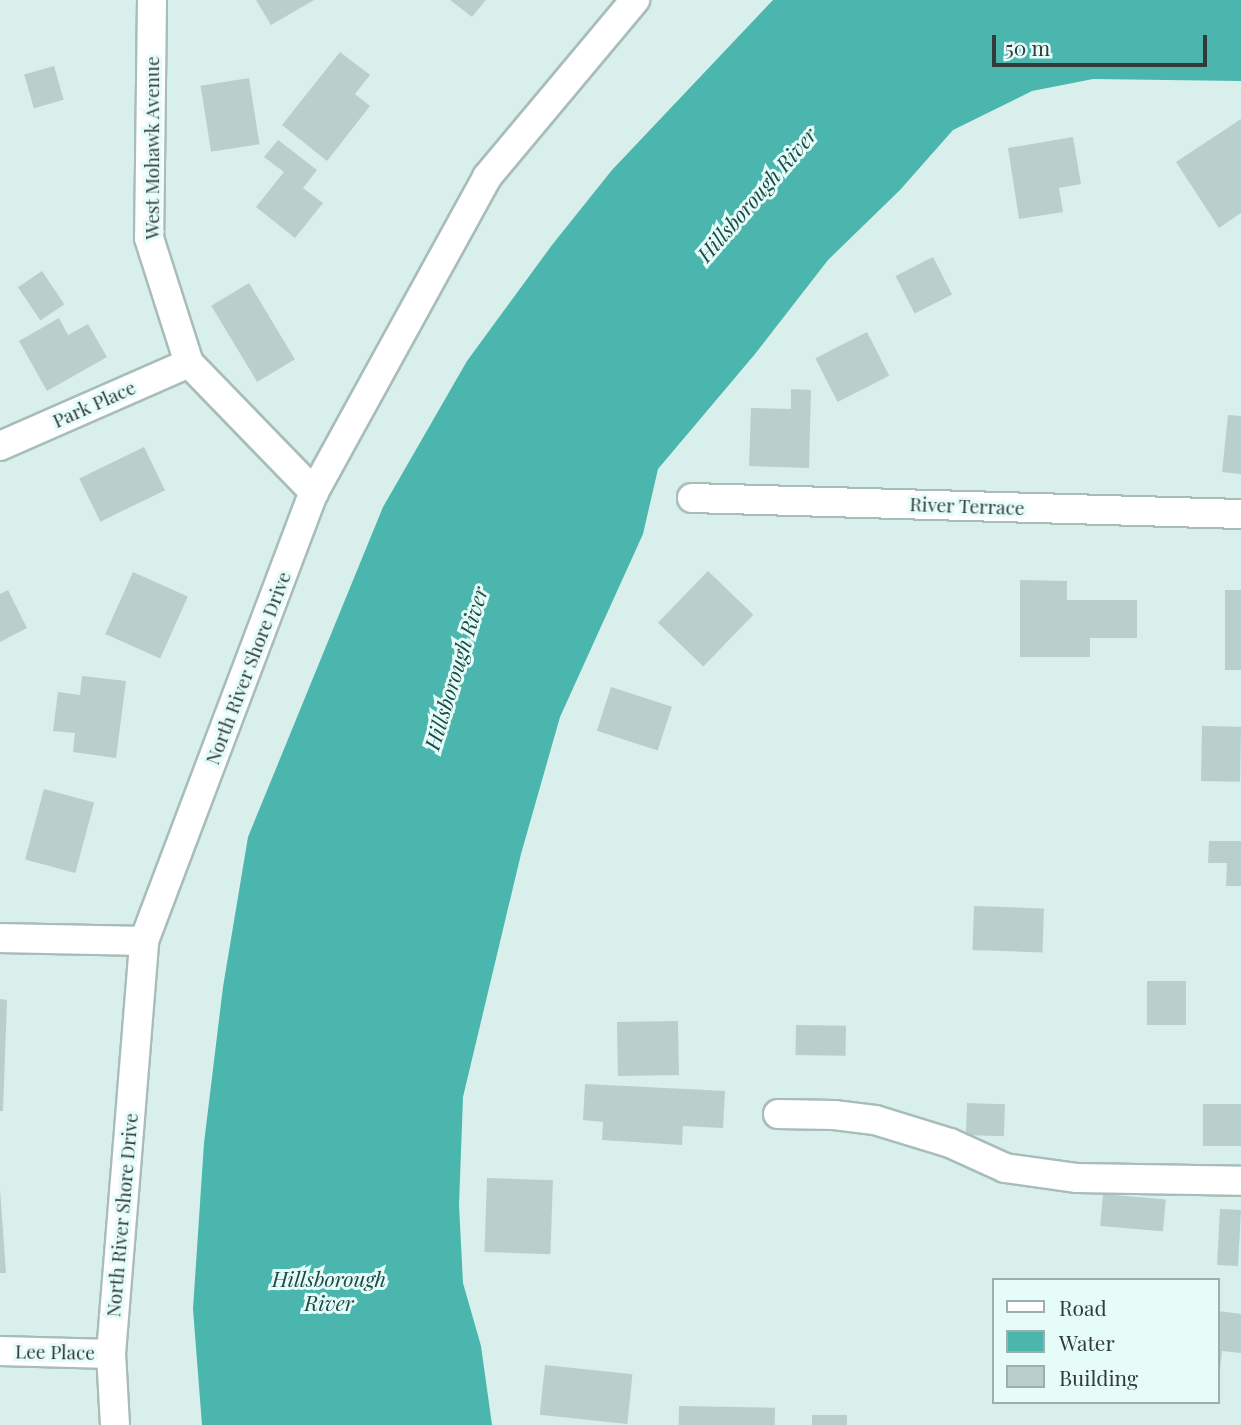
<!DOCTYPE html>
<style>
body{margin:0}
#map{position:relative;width:1241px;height:1425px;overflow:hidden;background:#d8efec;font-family:"Playfair Display",serif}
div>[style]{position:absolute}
.water>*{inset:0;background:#4ab6ad}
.building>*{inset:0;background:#b9cfcc;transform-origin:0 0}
.roads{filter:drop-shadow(2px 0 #a8bdba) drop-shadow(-2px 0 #a8bdba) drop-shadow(0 2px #a8bdba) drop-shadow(0 -2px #a8bdba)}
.minor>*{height:28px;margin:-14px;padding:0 14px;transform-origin:14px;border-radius:14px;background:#fff}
span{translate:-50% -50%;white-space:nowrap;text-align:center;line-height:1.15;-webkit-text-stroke:6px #e5fcf9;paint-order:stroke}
.street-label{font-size:19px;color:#323b3a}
.water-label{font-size:21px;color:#1c4b47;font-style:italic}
.legend{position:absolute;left:992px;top:1278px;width:228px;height:126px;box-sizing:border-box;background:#e5fcf9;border:2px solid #9dafad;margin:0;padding:9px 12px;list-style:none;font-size:21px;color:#323b3a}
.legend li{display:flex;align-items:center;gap:14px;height:35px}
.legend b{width:35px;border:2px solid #9dafad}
.scale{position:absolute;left:992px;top:35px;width:215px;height:32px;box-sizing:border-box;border:4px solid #323b3a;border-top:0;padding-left:9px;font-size:21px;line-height:24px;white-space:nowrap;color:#323b3a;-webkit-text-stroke:5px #e5fcf9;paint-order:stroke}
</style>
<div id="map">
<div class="water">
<div style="clip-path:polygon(773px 0,1241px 0,1241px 81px,1093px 79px,1032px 91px,953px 130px,900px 190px,828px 260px,755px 354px,658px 469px,643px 534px,560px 717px,521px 854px,463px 1097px,459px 1205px,463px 1283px,481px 1346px,492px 1425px,202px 1425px,193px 1309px,204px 1143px,223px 987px,248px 837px,383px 507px,467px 361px,552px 245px,612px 170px)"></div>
</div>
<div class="building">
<div style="clip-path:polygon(256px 0,314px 0,271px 25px)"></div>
<div style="clip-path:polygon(450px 0,486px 0,472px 17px)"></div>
<div style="clip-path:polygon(340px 52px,370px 75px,355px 94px,370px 106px,327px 161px,282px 125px)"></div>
<div style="left:54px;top:66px;width:35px;height:31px;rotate:74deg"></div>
<div style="left:249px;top:78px;width:67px;height:49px;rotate:81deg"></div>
<div style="clip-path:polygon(1241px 119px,1241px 213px,1219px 228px,1176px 162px)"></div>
<div style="clip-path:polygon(1073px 137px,1081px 184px,1059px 188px,1063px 212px,1019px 219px,1008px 148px)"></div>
<div style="clip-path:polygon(278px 140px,317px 170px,303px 188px,323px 203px,295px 238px,256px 207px,284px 172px,264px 157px)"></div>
<div style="left:933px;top:257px;width:42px;height:42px;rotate:63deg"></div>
<div style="left:42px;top:271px;width:40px;height:29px;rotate:56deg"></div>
<div style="left:249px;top:283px;width:89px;height:44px;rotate:59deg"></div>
<div style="clip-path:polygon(59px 318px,68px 335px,88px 324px,107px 357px,47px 391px,19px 341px)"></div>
<div style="left:867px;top:332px;width:49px;height:58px;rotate:63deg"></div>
<div style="clip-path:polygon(791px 389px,811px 390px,809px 468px,749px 466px,751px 408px,791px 409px)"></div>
<div style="clip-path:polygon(1228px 415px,1241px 416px,1241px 474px,1222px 472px)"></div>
<div style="left:144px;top:447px;width:48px;height:72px;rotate:64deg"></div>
<div style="left:708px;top:571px;width:63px;height:72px;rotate:44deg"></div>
<div style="left:133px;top:572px;width:60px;height:68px;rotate:24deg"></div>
<div style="clip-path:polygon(1020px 580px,1067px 581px,1067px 600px,1137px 600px,1137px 638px,1090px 638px,1090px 657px,1020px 657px)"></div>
<div style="clip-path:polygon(8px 590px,27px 628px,0 642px,0 594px)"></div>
<div style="left:1225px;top:590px;width:16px;height:80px"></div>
<div style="clip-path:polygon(82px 676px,126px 681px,116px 758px,73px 752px,75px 733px,53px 731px,58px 692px,80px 695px)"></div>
<div style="left:611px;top:687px;width:64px;height:46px;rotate:18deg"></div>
<div style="left:1202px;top:726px;width:39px;height:55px;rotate:1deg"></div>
<div style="left:44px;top:789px;width:52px;height:73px;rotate:15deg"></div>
<div style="clip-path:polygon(1209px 841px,1241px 841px,1241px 886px,1226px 886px,1227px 863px,1208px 863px)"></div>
<div style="left:974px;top:906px;width:70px;height:44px;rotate:2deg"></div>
<div style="left:1147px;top:981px;width:39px;height:44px"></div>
<div style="clip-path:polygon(0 999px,7px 1000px,3px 1111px,0 1111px)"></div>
<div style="left:678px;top:1021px;width:54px;height:61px;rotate:89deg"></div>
<div style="left:796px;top:1025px;width:50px;height:30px;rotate:1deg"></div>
<div style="clip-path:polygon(585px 1084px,725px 1091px,723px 1128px,683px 1126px,682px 1145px,602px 1140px,603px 1122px,583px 1120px)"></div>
<div style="left:967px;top:1103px;width:38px;height:32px;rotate:2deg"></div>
<div style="left:1203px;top:1104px;width:38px;height:42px"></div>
<div style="left:487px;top:1178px;width:66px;height:74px;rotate:2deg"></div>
<div style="clip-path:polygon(0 1189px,6px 1273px,0 1273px)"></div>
<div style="left:1103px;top:1194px;width:63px;height:32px;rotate:5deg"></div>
<div style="left:1220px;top:1209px;width:21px;height:56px;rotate:3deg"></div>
<div style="clip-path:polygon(1218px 1311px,1241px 1314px,1241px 1353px,1222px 1351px,1220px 1370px)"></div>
<div style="left:545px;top:1365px;width:88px;height:50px;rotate:6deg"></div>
<div style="left:679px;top:1406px;width:96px;height:19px;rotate:1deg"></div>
<div style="left:812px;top:1415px;width:35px;height:10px"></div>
</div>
<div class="roads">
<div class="minor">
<div style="left:152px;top:0;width:238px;rotate:90.7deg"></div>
<div style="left:149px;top:238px;width:131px;rotate:72.3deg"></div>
<div style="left:189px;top:363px;width:180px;rotate:45.9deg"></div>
<div style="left:0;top:446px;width:206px;rotate:-23.7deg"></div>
<div style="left:692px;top:498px;width:549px;rotate:1.67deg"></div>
<div style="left:0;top:938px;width:144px;rotate:1.2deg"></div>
<div style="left:778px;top:1114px;width:56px;rotate:1deg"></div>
<div style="left:834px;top:1115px;width:41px;rotate:7deg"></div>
<div style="left:875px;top:1120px;width:78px;rotate:17deg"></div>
<div style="left:950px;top:1143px;width:60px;rotate:24.4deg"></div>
<div style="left:1005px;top:1168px;width:73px;rotate:7.9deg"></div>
<div style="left:1077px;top:1178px;width:164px;rotate:1deg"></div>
<div style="left:0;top:1351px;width:111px;rotate:1.5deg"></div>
<div style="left:115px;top:1425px;width:71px;rotate:-93.2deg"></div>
<div style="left:111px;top:1354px;width:414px;rotate:-85.4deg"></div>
<div style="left:144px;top:941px;width:480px;rotate:-69.3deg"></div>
<div style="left:314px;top:492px;width:359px;rotate:-61.2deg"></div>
<div style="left:487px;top:177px;width:231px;rotate:-50.1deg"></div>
</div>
</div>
<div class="street-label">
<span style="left:152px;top:148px;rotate:-90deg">West Mohawk Avenue</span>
<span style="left:94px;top:404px;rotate:-24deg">Park Place</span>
<span style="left:967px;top:506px;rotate:2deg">River Terrace</span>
<span style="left:248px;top:668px;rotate:-69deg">North River Shore Drive</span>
<span style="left:122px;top:1215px;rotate:-85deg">North River Shore Drive</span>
<span style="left:55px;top:1352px;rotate:1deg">Lee Place</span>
</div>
<div class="water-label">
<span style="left:756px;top:194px;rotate:-49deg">Hillsborough River</span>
<span style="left:455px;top:668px;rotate:-73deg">Hillsborough River</span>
<span style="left:329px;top:1290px">Hillsborough<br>River</span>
</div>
<ul class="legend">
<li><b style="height:9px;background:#fff"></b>Road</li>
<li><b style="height:19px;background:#4ab6ad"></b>Water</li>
<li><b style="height:19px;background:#b9cfcc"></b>Building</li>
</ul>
<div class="scale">50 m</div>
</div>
